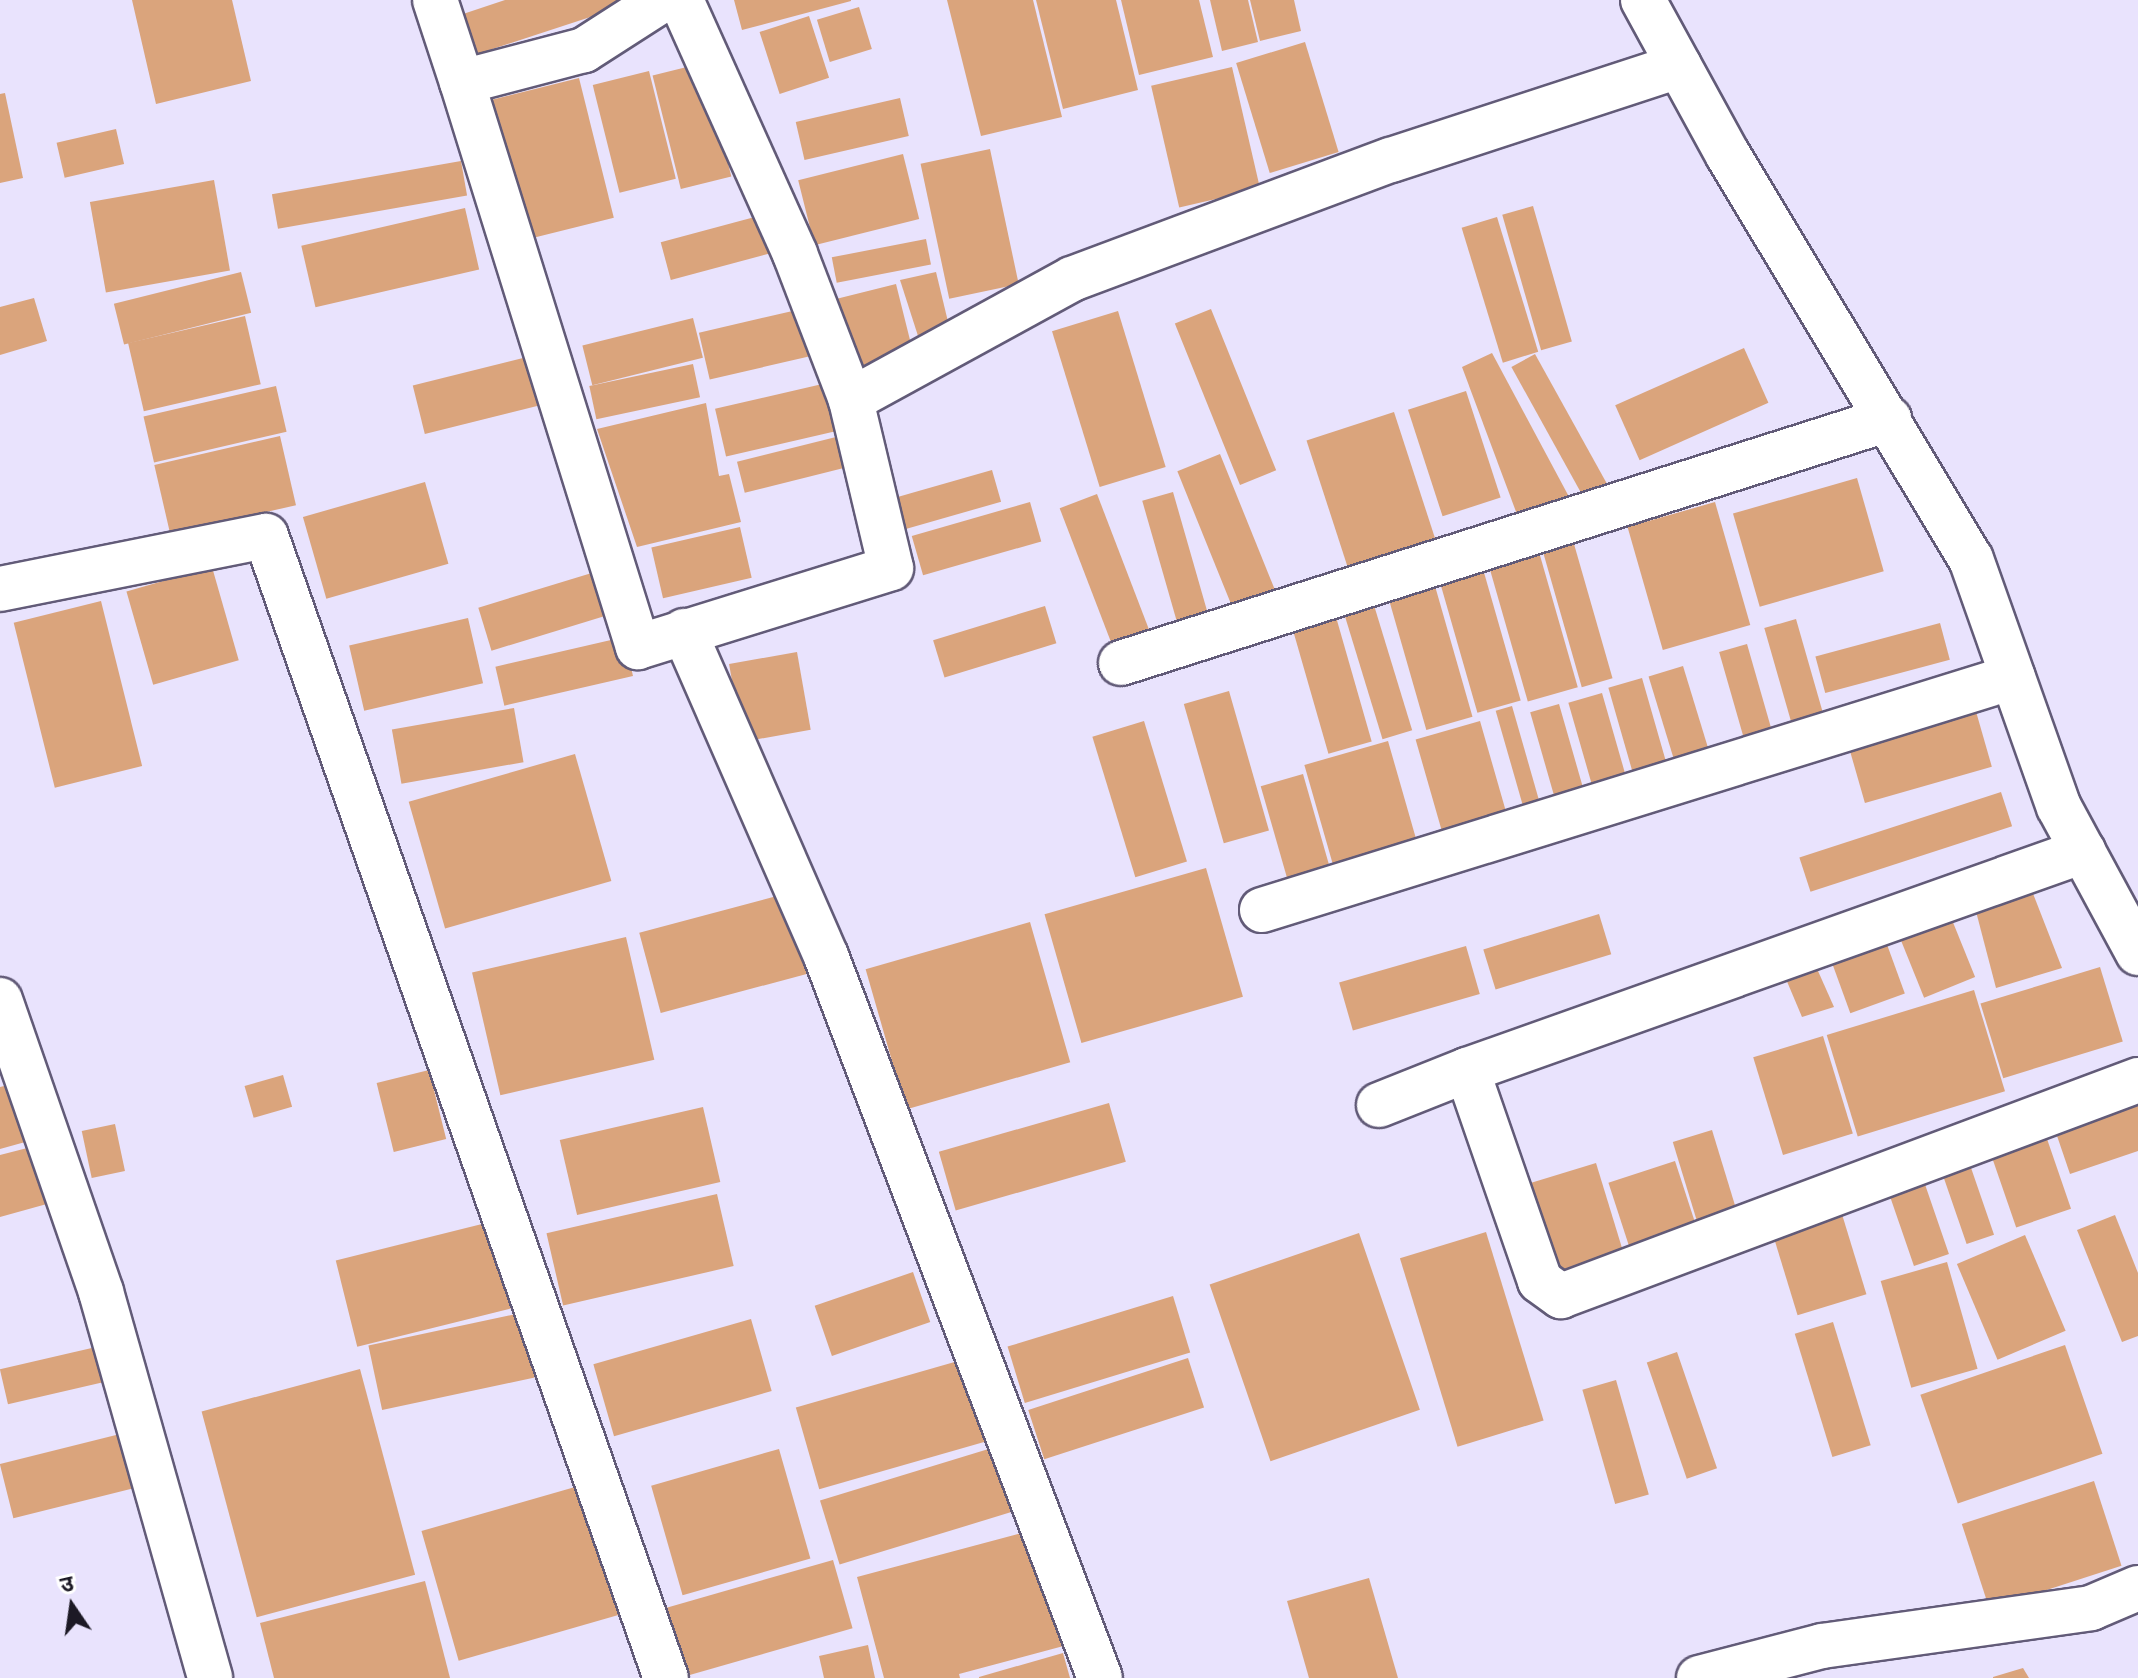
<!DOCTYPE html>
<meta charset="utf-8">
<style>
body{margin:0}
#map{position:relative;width:2138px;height:1678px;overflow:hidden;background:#e9e3fd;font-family:Literata,"Noto Sans Devanagari",serif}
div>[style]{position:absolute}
.building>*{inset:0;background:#daa47c;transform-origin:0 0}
.roads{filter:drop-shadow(2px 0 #625b78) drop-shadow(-2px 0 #625b78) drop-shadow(0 2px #625b78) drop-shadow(0 -2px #625b78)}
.street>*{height:44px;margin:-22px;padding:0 22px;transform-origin:22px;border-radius:22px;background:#fff}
span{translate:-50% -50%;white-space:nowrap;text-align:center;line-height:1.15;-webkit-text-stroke:7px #fff;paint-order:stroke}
.north{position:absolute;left:32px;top:1566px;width:80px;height:80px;-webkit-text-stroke:6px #fff;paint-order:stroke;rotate:347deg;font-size:22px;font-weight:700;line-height:32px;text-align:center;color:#1c1925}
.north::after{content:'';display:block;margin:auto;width:28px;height:36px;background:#1c1925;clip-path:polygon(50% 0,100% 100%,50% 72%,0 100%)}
</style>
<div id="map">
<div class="building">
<div style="clip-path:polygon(132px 0,232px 0,251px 81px,156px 104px)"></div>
<div style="clip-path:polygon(505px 0,629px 0,630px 4px,465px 58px,451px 18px)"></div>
<div style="clip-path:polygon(734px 0,851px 0,851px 1px,742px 30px)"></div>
<div style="clip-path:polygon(947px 0,1033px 0,1062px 117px,981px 136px)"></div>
<div style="clip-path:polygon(1036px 0,1116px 0,1138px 90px,1063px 109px)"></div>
<div style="clip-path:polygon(1121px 0,1199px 0,1213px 57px,1139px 75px)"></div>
<div style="clip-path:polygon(1210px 0,1248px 0,1258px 42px,1222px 51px)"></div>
<div style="clip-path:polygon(1250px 0,1294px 0,1301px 31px,1260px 41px)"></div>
<div style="left:859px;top:7px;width:44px;height:44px;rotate:73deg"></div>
<div style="left:809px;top:16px;width:65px;height:52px;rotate:72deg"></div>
<div style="left:1305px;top:42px;width:115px;height:72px;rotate:73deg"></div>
<div style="left:703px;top:63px;width:117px;height:52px;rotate:76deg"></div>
<div style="left:1232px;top:67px;width:125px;height:83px;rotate:77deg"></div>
<div style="left:649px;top:71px;width:111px;height:58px;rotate:76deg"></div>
<div style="left:579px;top:78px;width:144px;height:93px;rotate:76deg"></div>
<div style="clip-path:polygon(5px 93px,23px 178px,0 183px,0 94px)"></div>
<div style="left:900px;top:98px;width:39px;height:107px;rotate:77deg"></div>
<div style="left:116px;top:129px;width:36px;height:61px;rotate:77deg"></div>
<div style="left:990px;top:149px;width:138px;height:71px;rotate:78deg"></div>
<div style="left:903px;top:154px;width:67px;height:108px;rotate:76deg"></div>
<div style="left:461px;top:161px;width:35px;height:192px;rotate:80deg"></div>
<div style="left:214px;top:180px;width:92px;height:126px;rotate:80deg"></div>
<div style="left:1533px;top:206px;width:141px;height:32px;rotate:74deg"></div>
<div style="left:465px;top:208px;width:63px;height:168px;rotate:77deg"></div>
<div style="left:766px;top:214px;width:39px;height:109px;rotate:75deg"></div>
<div style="left:1497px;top:217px;width:141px;height:37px;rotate:73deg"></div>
<div style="left:926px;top:239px;width:26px;height:96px;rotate:79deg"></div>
<div style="left:241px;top:272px;width:42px;height:131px;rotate:76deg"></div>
<div style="clip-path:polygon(936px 272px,950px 330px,919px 339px,900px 280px)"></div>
<div style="left:896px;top:284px;width:73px;height:67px;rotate:76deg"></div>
<div style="clip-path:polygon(34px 298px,47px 341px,0 355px,0 307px)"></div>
<div style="left:810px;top:307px;width:48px;height:114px;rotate:77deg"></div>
<div style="left:1211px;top:309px;width:174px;height:39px;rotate:68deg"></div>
<div style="left:1118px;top:311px;width:163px;height:69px;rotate:73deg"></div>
<div style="left:245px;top:316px;width:70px;height:120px;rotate:77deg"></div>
<div style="left:693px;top:318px;width:41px;height:114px;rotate:76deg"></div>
<div style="left:1744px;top:348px;width:60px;height:141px;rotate:66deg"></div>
<div style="clip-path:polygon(1492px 353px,1575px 508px,1521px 525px,1462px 367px)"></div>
<div style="left:1535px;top:354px;width:163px;height:27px;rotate:61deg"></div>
<div style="left:535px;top:355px;width:50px;height:126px;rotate:76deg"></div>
<div style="left:693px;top:364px;width:34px;height:106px;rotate:78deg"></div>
<div style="left:831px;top:382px;width:49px;height:119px;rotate:77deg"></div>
<div style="left:276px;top:386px;width:47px;height:136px;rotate:77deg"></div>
<div style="left:1466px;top:391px;width:112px;height:61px;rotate:72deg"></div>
<div style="clip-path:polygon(706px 403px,719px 476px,729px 474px,741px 522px,637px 547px,597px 429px)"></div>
<div style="left:1394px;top:412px;width:158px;height:92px;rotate:72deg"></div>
<div style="left:280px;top:436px;width:71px;height:129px;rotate:77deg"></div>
<div style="left:836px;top:437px;width:32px;height:102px;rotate:76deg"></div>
<div style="left:1220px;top:454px;width:146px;height:46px;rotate:68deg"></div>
<div style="left:992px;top:470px;width:33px;height:100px;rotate:74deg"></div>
<div style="left:1857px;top:478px;width:97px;height:129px;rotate:74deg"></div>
<div style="left:425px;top:482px;width:85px;height:127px;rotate:74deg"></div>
<div style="left:1173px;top:492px;width:130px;height:32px;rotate:74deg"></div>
<div style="left:1097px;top:494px;width:152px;height:40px;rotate:69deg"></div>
<div style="left:1030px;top:502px;width:41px;height:123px;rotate:74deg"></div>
<div style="left:1715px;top:502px;width:128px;height:91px;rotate:74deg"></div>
<div style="left:740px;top:527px;width:52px;height:91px;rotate:77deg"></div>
<div style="left:1572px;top:537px;width:147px;height:32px;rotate:74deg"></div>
<div style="left:1537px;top:545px;width:148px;height:52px;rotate:74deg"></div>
<div style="left:1481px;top:562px;width:144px;height:45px;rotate:74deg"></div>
<div style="left:212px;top:567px;width:97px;height:89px;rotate:74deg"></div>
<div style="left:595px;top:572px;width:45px;height:122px;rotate:73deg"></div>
<div style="left:1435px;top:586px;width:136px;height:48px;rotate:74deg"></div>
<div style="left:101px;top:601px;width:170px;height:90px;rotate:76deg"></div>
<div style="left:1373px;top:602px;width:134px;height:31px;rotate:73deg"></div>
<div style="left:1332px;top:603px;width:144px;height:45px;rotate:74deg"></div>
<div style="left:1045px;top:606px;width:39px;height:117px;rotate:73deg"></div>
<div style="left:468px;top:618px;width:67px;height:122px;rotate:77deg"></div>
<div style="left:1796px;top:619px;width:111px;height:33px;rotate:74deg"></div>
<div style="left:1940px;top:623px;width:38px;height:129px;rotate:75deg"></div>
<div style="left:624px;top:637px;width:40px;height:132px;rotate:77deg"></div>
<div style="left:1747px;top:644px;width:104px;height:29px;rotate:74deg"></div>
<div style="left:797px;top:652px;width:79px;height:69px;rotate:80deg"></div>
<div style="left:1683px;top:666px;width:97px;height:36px;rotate:73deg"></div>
<div style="left:1642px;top:678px;width:106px;height:35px;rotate:74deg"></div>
<div style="left:1229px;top:691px;width:145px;height:47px;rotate:74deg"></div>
<div style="left:1602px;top:693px;width:87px;height:35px;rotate:74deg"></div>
<div style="left:1559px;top:704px;width:97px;height:30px;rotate:74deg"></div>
<div style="left:1512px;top:706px;width:119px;height:17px;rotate:74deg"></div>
<div style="left:514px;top:708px;width:55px;height:124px;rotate:80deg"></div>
<div style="left:1975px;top:708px;width:61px;height:132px;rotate:74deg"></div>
<div style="left:1144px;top:721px;width:147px;height:54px;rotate:73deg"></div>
<div style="left:1480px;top:721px;width:110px;height:67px;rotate:74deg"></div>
<div style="left:1388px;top:741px;width:122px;height:87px;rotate:74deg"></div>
<div style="left:575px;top:754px;width:132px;height:173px;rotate:74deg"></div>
<div style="left:1303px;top:774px;width:111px;height:44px;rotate:74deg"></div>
<div style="left:2001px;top:792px;width:36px;height:212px;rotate:72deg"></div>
<div style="left:1206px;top:868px;width:134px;height:168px;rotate:74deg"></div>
<div style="clip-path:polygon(2032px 891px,2062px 968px,1996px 988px,1973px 900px)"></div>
<div style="left:788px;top:893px;width:83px;height:154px;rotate:75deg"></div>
<div style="left:1599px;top:914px;width:42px;height:121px;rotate:73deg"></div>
<div style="left:1950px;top:915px;width:67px;height:55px;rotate:68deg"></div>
<div style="left:1030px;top:922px;width:146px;height:171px;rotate:74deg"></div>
<div style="left:626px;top:937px;width:126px;height:158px;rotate:77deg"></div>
<div style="left:1885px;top:939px;width:58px;height:58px;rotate:70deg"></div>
<div style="left:1466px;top:946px;width:50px;height:132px;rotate:74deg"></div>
<div style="clip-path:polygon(1814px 962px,1834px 1007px,1802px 1017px,1783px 972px)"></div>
<div style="left:2100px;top:967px;width:78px;height:125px;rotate:73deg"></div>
<div style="left:1974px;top:990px;width:106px;height:154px;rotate:73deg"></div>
<div style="left:1823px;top:1036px;width:102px;height:73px;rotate:73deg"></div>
<div style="left:429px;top:1070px;width:71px;height:54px;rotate:76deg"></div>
<div style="left:283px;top:1075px;width:33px;height:40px;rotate:74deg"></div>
<div style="clip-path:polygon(21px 1082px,36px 1139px,0 1149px,0 1087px)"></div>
<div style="clip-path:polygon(2138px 1099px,2138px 1151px,2070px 1174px,2054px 1127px)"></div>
<div style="left:1109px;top:1103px;width:61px;height:177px;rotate:74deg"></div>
<div style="left:703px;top:1107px;width:77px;height:147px;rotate:77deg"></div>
<div style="left:115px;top:1124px;width:48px;height:34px;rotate:78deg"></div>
<div style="left:1712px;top:1130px;width:94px;height:41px;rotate:73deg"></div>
<div style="left:2045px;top:1133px;width:80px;height:58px;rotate:71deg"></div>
<div style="clip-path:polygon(39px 1145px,54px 1202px,0 1217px,0 1155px)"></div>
<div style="left:1968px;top:1159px;width:80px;height:29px;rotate:71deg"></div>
<div style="left:1675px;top:1161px;width:69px;height:70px;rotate:72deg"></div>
<div style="left:1596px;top:1163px;width:95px;height:76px;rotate:73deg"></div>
<div style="left:1919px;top:1167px;width:92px;height:37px;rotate:71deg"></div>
<div style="left:717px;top:1194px;width:74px;height:175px;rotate:77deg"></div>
<div style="left:1841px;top:1211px;width:87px;height:72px;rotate:73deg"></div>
<div style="clip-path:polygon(2115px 1215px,2138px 1273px,2138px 1336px,2122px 1342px,2077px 1230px)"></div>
<div style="left:490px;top:1222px;width:89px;height:159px;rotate:76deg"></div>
<div style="left:1486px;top:1232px;width:197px;height:90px;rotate:73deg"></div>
<div style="left:1359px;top:1233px;width:187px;height:158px;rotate:71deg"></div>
<div style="left:2025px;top:1235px;width:104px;height:74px;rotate:67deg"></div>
<div style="left:1947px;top:1262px;width:111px;height:69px;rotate:74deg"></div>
<div style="left:913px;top:1272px;width:53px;height:104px;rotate:71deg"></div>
<div style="left:1173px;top:1296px;width:59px;height:173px;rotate:73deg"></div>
<div style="left:521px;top:1313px;width:66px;height:156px;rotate:78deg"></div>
<div style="left:751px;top:1319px;width:75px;height:164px;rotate:74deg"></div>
<div style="left:1833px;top:1322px;width:129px;height:40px;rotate:73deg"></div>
<div style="left:109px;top:1344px;width:36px;height:112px;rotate:77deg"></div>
<div style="left:2065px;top:1345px;width:115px;height:153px;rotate:71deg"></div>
<div style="left:1677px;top:1352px;width:123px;height:32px;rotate:71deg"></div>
<div style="left:1188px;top:1358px;width:52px;height:168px;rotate:72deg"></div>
<div style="left:965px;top:1359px;width:85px;height:176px;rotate:74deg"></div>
<div style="left:360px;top:1369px;width:213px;height:164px;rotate:75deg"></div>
<div style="left:1616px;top:1380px;width:119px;height:35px;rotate:74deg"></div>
<div style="left:124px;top:1433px;width:56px;height:128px;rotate:76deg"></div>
<div style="left:995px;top:1447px;width:67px;height:183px;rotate:73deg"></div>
<div style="left:779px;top:1449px;width:114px;height:133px;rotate:74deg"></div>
<div style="left:2094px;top:1481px;width:89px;height:139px;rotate:72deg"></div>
<div style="left:582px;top:1485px;width:135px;height:167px;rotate:74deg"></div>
<div style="clip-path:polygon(1040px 1528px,1071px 1644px,959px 1674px,960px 1678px,884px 1678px,857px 1577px)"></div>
<div style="left:833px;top:1560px;width:71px;height:174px;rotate:74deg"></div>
<div style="clip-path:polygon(1369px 1578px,1398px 1678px,1309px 1678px,1287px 1601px)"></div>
<div style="clip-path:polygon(425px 1581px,450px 1678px,274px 1678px,260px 1623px)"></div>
<div style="clip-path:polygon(868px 1645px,875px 1678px,824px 1678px,819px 1656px)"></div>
<div style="clip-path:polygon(1063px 1653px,1070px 1678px,979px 1678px,979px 1677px)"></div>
<div style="clip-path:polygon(2023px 1668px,2029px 1678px,1993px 1678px,1993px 1677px)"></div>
</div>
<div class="roads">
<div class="street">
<div style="left:435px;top:0;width:86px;rotate:71.8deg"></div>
<div style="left:662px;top:0;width:93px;rotate:147.3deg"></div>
<div style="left:584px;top:50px;width:126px;rotate:165.3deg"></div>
<div style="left:462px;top:82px;width:592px;rotate:72.7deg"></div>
<div style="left:638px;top:647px;width:265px;rotate:-17.3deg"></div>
<div style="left:891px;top:568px;width:173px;rotate:-103.4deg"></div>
<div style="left:851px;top:400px;width:252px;rotate:-28.7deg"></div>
<div style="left:1072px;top:279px;width:340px;rotate:-20.5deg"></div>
<div style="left:1391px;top:160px;width:303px;rotate:-18.1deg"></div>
<div style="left:681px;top:0;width:278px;rotate:65.8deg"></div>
<div style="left:795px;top:254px;width:156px;rotate:69deg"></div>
<div style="left:1643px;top:0;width:177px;rotate:61.3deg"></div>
<div style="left:1728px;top:155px;width:471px;rotate:59deg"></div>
<div style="left:1971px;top:559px;width:263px;rotate:70.5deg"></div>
<div style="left:2059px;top:807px;width:166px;rotate:61.6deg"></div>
<div style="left:0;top:589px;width:271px;rotate:-11.3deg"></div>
<div style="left:266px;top:536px;width:1210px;rotate:70.7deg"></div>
<div style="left:684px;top:631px;width:355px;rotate:66.4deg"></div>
<div style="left:826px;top:956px;width:772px;rotate:69.22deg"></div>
<div style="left:1121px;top:663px;width:806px;rotate:-17.63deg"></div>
<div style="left:1262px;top:910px;width:786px;rotate:-17.24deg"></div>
<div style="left:0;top:1000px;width:309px;rotate:70.9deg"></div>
<div style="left:101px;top:1292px;width:401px;rotate:74.2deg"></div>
<div style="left:1467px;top:1070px;width:654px;rotate:-19.57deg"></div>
<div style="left:1379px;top:1105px;width:95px;rotate:-21.7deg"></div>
<div style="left:1467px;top:1070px;width:223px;rotate:70.9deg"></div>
<div style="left:1540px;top:1281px;width:26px;rotate:36deg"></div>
<div style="left:1561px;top:1296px;width:616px;rotate:-20.52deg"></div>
<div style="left:1699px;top:1678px;width:127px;rotate:-14.6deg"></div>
<div style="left:1822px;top:1646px;width:272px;rotate:-8deg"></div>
<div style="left:2091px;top:1608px;width:51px;rotate:-23.1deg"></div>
</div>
</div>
<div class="north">उ</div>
</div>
